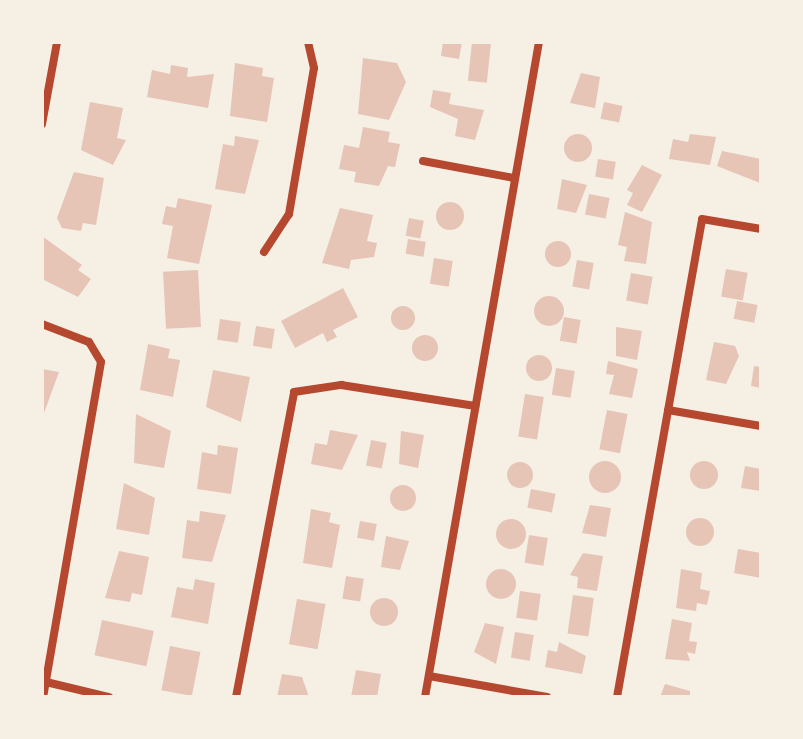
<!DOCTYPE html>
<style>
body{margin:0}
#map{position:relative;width:803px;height:739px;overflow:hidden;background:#f6efe4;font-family:"Times New Roman",serif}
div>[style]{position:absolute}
.building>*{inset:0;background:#e6c5b7;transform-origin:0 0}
.round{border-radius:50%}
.minor>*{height:8px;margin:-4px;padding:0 4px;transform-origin:4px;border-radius:4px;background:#b5482f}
span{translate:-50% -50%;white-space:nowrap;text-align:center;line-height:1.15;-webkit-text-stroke:6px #f6efe4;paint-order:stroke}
.frame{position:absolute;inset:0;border:44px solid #f6efe4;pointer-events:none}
</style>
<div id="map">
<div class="building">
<div style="clip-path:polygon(443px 42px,462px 42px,459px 59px,441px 56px)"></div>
<div style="left:472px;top:42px;width:19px;height:39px;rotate:6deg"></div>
<div style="clip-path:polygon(363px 58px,397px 63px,406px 82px,389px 120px,358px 114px)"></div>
<div style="clip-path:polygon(235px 63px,263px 68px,262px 76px,274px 78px,267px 122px,230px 116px)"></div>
<div style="clip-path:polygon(171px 65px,188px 68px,187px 77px,214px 74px,208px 108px,147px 97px,152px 70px,170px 74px)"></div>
<div style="clip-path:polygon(581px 73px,600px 77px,595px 108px,570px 103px)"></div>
<div style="clip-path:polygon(433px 90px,451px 93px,449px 104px,484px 110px,475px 140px,455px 136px,458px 119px,430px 107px)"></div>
<div style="clip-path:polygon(90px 102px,123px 108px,117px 138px,126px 140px,113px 165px,81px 150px)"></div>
<div style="left:604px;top:102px;width:19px;height:17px;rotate:12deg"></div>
<div style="clip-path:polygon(363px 127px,390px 132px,388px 142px,400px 144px,395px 167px,388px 166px,379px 186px,354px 182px,356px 172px,339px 169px,344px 145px,359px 148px)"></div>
<div style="clip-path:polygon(690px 134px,716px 137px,710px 165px,669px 159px,673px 139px,688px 142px)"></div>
<div class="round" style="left:564px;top:134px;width:28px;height:28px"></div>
<div style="clip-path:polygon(235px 136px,259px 140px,245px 194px,215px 189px,223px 144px,234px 146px)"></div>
<div style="clip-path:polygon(722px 151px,761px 159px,760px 183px,717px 166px)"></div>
<div style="left:598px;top:159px;width:18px;height:18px;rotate:9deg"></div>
<div style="clip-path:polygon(642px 165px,662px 175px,642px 212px,627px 205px,633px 193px,627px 190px)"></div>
<div style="clip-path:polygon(74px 172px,104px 178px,96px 225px,83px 223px,81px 231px,62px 228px,57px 218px)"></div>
<div style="clip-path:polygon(562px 179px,587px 185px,576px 213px,557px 209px)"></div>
<div style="left:589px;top:194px;width:21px;height:21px;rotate:11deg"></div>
<div style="clip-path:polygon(178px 198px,212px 205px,199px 264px,167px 258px,173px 226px,162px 224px,166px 206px,176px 208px)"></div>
<div class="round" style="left:436px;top:202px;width:28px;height:28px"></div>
<div style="clip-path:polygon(340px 208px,373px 215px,367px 241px,377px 243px,374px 257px,351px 260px,349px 269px,322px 263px)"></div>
<div style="clip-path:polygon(625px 212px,652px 222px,646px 264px,624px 261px,627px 247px,618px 245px)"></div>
<div style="left:409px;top:218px;width:15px;height:18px;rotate:11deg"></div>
<div style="clip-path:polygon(42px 236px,82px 265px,78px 270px,91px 279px,78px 297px,42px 279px)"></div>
<div style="left:408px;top:239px;width:18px;height:15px;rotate:9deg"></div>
<div class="round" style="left:545px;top:241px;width:26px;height:26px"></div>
<div style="left:434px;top:258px;width:19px;height:26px;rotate:9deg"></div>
<div style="left:577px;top:260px;width:17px;height:27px;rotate:10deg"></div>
<div style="left:726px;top:269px;width:22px;height:28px;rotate:10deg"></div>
<div style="left:198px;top:270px;width:57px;height:35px;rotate:87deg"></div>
<div style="left:631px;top:273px;width:22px;height:28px;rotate:10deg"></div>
<div style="clip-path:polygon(343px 288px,358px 317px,333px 330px,337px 337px,327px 342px,323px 333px,295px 348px,281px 321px)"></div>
<div class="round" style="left:534px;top:296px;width:30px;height:30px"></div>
<div style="left:737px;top:301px;width:21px;height:18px;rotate:11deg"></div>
<div class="round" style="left:391px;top:306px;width:24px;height:24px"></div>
<div style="left:564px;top:317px;width:17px;height:24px;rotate:10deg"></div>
<div style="left:220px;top:319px;width:21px;height:21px;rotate:8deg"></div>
<div style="left:256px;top:326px;width:19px;height:20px;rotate:9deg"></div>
<div style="clip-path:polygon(616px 327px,642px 331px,637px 360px,616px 356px)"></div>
<div class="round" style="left:412px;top:335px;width:26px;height:26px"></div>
<div style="clip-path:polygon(714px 342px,735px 346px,739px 356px,726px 384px,706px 380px)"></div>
<div style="clip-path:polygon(148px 344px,170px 349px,168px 358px,180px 360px,173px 397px,140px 390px)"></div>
<div class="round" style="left:526px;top:355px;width:26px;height:26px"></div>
<div style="clip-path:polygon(608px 361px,638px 369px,632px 398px,609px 394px,614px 375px,606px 374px)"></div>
<div style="clip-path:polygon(754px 366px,761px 367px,761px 388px,751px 386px)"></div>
<div style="left:556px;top:368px;width:19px;height:27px;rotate:9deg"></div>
<div style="clip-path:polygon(42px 369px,59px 372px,44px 413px,42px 413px)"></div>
<div style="clip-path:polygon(213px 370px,250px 377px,241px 422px,206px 407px)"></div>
<div style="left:525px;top:394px;width:19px;height:43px;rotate:9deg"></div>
<div style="left:607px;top:410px;width:21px;height:40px;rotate:11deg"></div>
<div style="clip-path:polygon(136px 414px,171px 431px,164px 468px,134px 463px)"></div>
<div style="clip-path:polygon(330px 430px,358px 435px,342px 470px,311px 464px,315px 443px,327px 445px)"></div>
<div style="clip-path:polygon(401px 431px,424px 435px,418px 468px,399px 464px)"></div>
<div style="left:371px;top:440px;width:16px;height:26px;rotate:11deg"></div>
<div style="clip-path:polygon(218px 445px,238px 448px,231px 494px,197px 489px,202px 452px,217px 455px)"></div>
<div class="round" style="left:690px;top:461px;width:28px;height:28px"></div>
<div class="round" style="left:589px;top:461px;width:32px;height:32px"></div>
<div class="round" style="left:507px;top:462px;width:26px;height:26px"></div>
<div style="clip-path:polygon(745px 466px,761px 469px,761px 491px,741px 488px)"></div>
<div style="clip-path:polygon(124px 483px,155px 498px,149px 535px,116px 529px)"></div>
<div class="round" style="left:390px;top:485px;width:26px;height:26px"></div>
<div style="left:531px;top:489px;width:25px;height:19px;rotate:11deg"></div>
<div style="clip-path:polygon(590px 505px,611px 508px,606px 537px,582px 533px)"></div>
<div style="clip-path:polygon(311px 509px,331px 513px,329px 522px,340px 525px,332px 568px,303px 563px)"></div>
<div style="clip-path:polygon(200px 511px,226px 515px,212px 562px,182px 558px,187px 520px,199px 522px)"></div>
<div class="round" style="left:686px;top:518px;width:28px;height:28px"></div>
<div class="round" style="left:496px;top:519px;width:30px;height:30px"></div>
<div style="left:360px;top:521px;width:17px;height:17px;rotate:10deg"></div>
<div style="left:529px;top:535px;width:19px;height:28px;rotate:9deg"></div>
<div style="clip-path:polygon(386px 536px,409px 541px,400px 570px,381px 567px)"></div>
<div style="clip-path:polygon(738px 549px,761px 553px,761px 578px,734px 573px)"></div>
<div style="clip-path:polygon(119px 551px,149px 557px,142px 595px,132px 593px,130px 602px,105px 598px)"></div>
<div style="clip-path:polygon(583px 553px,603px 556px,597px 591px,577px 588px,578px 577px,570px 575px)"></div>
<div style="clip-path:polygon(681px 569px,702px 573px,700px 589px,710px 591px,707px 605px,697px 603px,696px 611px,676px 608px)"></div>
<div class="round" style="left:486px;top:569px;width:30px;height:30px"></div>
<div style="left:346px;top:576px;width:18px;height:23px;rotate:9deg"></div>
<div style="clip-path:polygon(195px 579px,215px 583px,208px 624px,171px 617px,177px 587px,193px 590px)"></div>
<div style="left:520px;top:591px;width:21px;height:27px;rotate:8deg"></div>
<div style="left:573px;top:595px;width:21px;height:39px;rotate:8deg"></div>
<div class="round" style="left:370px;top:598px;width:28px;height:28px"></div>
<div style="left:297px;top:599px;width:29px;height:46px;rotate:10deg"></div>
<div style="clip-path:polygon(672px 619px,692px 623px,689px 641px,697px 642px,695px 654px,687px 652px,690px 661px,665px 659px)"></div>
<div style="left:102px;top:620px;width:53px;height:36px;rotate:12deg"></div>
<div style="clip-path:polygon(485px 623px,504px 627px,496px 664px,474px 652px)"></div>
<div style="left:515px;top:632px;width:19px;height:26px;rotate:9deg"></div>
<div style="clip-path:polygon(559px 642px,586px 656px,582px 674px,545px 667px,548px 650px,557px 652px)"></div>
<div style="left:170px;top:646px;width:31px;height:45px;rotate:11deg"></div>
<div style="clip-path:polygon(356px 670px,381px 674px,377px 697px,351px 697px)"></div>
<div style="clip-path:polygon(282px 674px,302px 677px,309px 697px,277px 697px)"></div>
<div style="clip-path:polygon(665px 684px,690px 691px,690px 697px,660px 697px)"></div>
</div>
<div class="minor">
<div style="left:42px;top:124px;width:83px;rotate:-79.6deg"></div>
<div style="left:423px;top:161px;width:93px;rotate:10.6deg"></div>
<div style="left:264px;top:252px;width:45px;rotate:-56.7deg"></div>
<div style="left:289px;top:214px;width:148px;rotate:-80.3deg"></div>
<div style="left:314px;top:68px;width:27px;rotate:-103deg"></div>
<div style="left:42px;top:324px;width:50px;rotate:21deg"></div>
<div style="left:89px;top:342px;width:23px;rotate:59deg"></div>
<div style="left:101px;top:362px;width:340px;rotate:99.8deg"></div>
<div style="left:668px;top:410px;width:94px;rotate:9.8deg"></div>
<div style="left:429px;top:676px;width:120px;rotate:10.1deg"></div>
<div style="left:46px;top:682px;width:65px;rotate:13.4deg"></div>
<div style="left:236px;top:697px;width:310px;rotate:-79.2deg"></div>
<div style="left:294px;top:392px;width:48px;rotate:-8.5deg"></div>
<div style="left:341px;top:385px;width:136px;rotate:8.9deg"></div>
<div style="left:425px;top:697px;width:665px;rotate:-80.13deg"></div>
<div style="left:617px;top:697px;width:485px;rotate:-79.9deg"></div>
<div style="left:702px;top:219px;width:60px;rotate:9.6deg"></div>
</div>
<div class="frame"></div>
</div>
